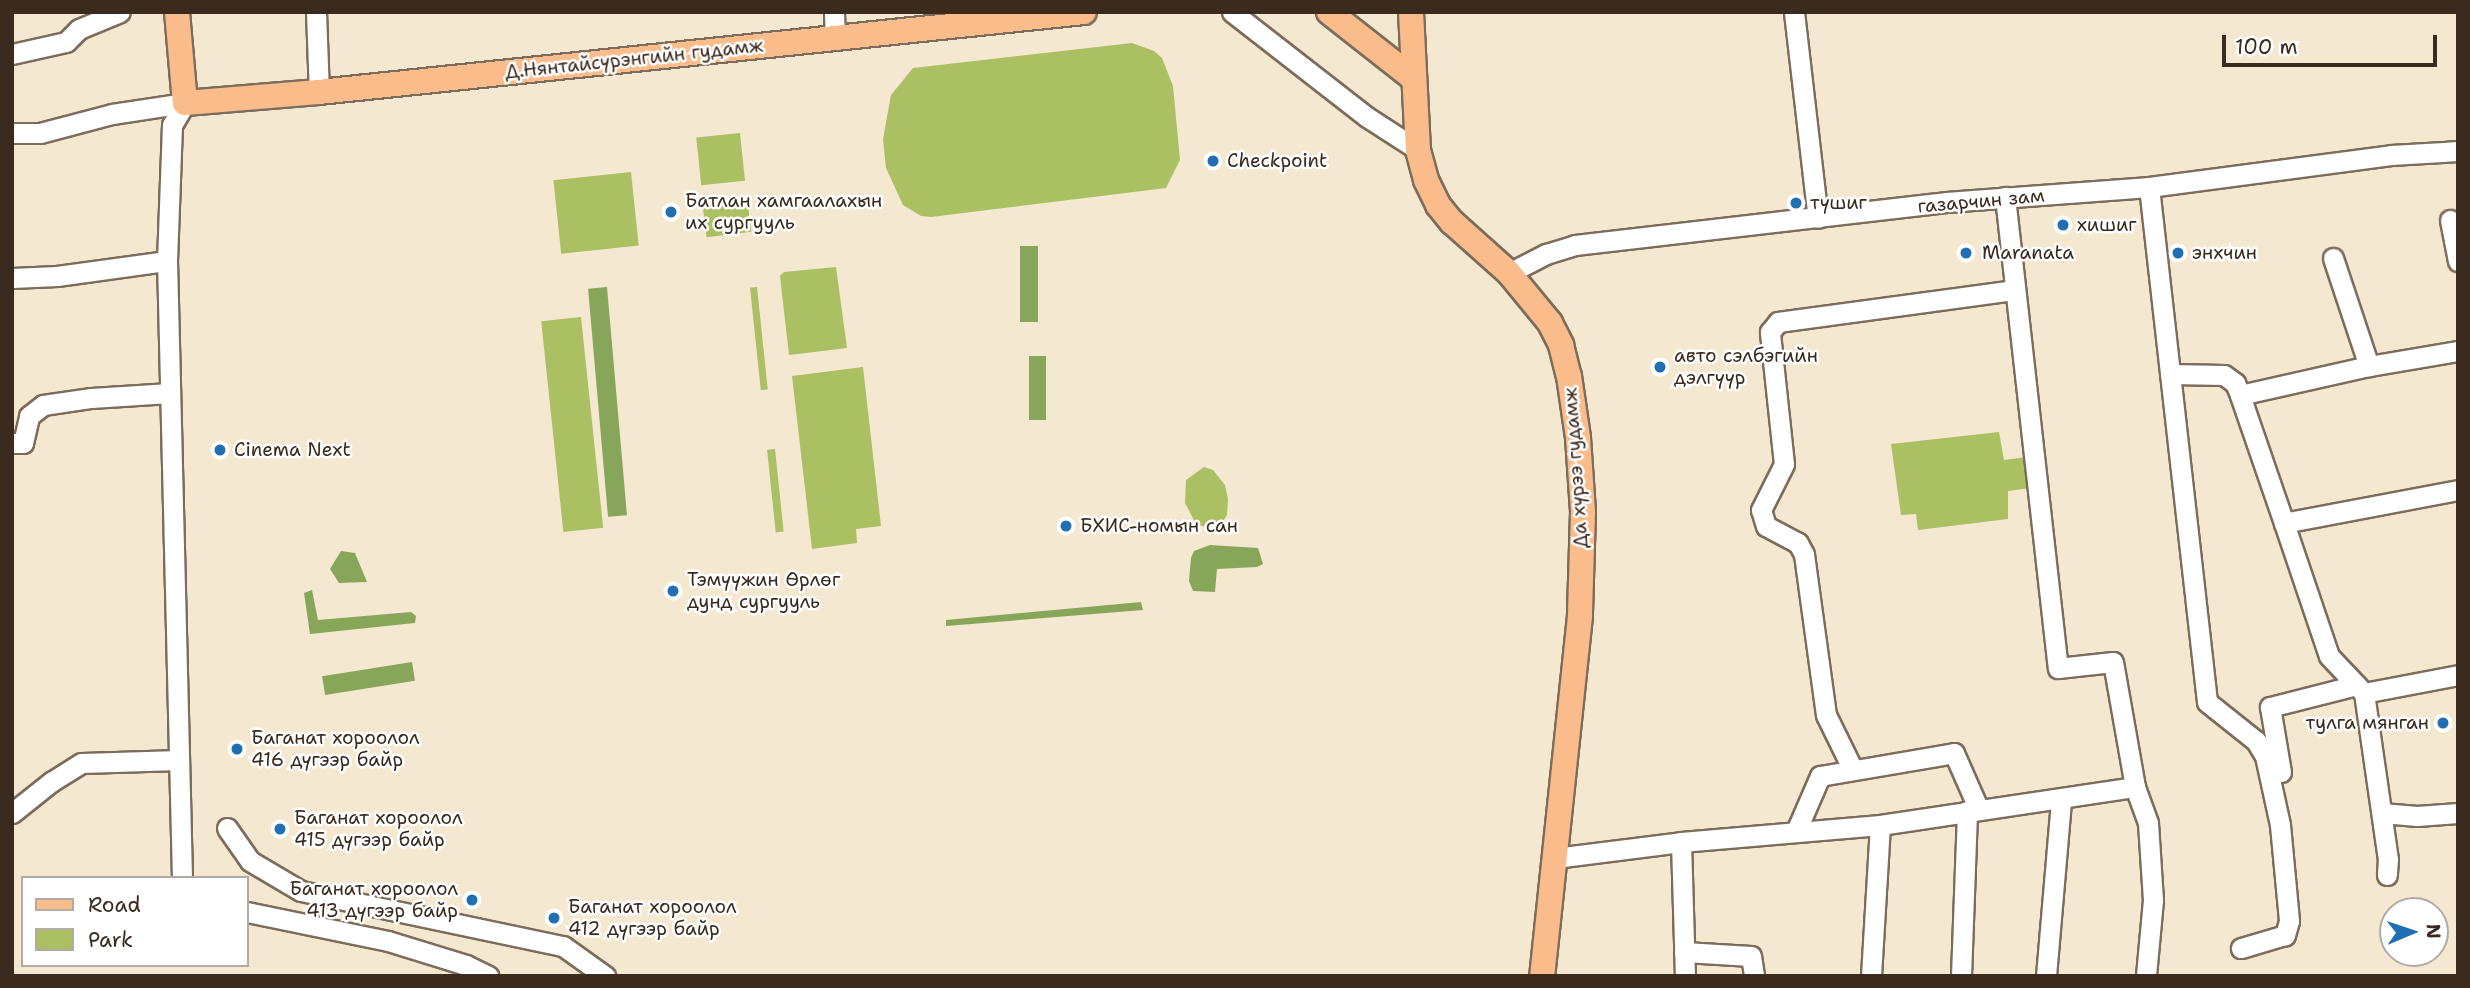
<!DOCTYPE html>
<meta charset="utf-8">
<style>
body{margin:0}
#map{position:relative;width:2470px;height:988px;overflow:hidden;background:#f4e8d0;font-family:"Shantell Sans",sans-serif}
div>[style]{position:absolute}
.green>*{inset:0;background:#abbf63;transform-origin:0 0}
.forest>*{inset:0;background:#88a659;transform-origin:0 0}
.roads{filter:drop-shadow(2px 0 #7c6c5c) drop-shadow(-2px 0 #7c6c5c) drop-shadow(0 2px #7c6c5c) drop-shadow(0 -2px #7c6c5c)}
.minor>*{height:19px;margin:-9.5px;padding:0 9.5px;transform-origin:9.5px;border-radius:9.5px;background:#fff}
.major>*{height:24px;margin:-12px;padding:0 12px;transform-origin:12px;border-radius:12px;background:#f9bc8a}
.dots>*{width:19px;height:19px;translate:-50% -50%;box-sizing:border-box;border:4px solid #fff;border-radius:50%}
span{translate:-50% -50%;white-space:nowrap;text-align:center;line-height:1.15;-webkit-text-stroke:5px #fff;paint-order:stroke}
.street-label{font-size:19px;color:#3b2a1e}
.poi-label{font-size:19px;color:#3b2a1e}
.left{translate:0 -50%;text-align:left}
.right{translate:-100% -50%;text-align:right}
.frame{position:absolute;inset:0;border:14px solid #3b2a1e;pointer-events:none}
.legend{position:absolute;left:21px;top:876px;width:228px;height:91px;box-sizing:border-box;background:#fff;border:2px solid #b1aaa5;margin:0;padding:9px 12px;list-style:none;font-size:21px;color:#3b2a1e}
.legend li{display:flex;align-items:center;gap:14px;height:35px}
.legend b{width:35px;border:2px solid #b1aaa5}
.north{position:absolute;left:2379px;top:897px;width:70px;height:70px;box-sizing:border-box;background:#fff;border:2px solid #b1aaa5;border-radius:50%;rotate:88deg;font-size:19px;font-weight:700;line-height:28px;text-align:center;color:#3b2a1e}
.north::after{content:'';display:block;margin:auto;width:24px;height:32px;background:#1f6fb2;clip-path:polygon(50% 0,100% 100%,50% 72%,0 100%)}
.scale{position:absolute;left:2222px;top:35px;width:215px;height:32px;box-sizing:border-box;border:4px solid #3b2a1e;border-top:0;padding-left:9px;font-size:21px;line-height:24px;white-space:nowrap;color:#3b2a1e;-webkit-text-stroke:5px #fff;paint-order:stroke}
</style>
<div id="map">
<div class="green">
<div style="clip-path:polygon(1132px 43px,1154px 51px,1162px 58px,1173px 86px,1180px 160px,1166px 188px,931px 217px,921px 216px,903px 205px,886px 168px,883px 139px,891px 95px,913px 68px)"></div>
<div style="left:740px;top:133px;width:48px;height:44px;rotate:84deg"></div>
<div style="left:631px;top:172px;width:74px;height:78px;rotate:84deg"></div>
<div style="left:747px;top:197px;width:35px;height:45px;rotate:83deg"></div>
<div style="clip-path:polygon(836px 267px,847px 348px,789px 355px,780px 276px,784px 272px)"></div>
<div style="left:757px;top:287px;width:103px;height:7px;rotate:84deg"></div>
<div style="left:581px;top:317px;width:212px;height:40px;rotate:84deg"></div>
<div style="clip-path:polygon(863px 367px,881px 526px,856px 529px,857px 543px,812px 549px,792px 376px)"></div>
<div style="clip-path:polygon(1999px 432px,2004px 460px,2034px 456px,2037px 487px,2008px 491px,2008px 519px,1918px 530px,1916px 514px,1901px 515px,1891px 444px)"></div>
<div style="left:775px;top:449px;width:83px;height:8px;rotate:84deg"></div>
<div style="clip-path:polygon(1204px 467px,1213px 470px,1225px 485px,1228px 499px,1227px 515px,1221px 524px,1208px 528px,1196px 524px,1185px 503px,1186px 480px)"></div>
</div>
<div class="forest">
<div style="left:1020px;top:246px;width:18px;height:76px"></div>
<div style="left:607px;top:287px;width:229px;height:19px;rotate:85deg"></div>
<div style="left:1029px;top:356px;width:17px;height:64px"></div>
<div style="clip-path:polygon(1210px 545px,1258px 548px,1263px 564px,1257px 567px,1217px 569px,1215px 592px,1193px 591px,1189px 581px,1191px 558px,1194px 551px)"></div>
<div style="clip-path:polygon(341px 551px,355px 553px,367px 582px,339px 583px,330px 569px)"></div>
<div style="clip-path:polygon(312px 590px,318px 620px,411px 612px,416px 616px,415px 623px,310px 634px,304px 593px)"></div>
<div style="clip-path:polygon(1141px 602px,1143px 610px,946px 626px,946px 620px)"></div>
<div style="left:412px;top:662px;width:19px;height:91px;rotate:81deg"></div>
</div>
<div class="roads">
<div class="minor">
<div style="left:316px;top:12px;width:80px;rotate:87.9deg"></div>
<div style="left:834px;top:12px;width:26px;rotate:88deg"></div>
<div style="left:1232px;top:12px;width:171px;rotate:37.9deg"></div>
<div style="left:1367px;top:117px;width:61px;rotate:32.9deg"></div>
<div style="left:1794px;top:12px;width:207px;rotate:83.4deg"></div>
<div style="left:12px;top:54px;width:55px;rotate:-12.5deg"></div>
<div style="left:66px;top:42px;width:18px;rotate:-45deg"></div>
<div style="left:79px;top:29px;width:44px;rotate:-22.5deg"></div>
<div style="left:12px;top:133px;width:28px"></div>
<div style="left:40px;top:133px;width:74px;rotate:-14.8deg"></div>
<div style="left:112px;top:114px;width:74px;rotate:-8.6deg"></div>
<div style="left:2149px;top:187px;width:518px;rotate:83.57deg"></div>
<div style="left:2207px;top:702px;width:63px;rotate:38.5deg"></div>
<div style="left:2256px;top:741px;width:17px;rotate:59deg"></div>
<div style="left:2265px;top:756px;width:71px;rotate:77.7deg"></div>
<div style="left:2280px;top:825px;width:96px;rotate:84.6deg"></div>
<div style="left:2289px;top:921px;width:15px;rotate:106deg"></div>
<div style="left:2285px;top:935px;width:46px;rotate:163.5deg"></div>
<div style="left:2005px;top:197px;width:474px;rotate:83.6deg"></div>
<div style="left:2058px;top:668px;width:55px;rotate:-6.2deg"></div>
<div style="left:2113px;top:662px;width:127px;rotate:80deg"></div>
<div style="left:2450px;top:220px;width:42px;rotate:79deg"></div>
<div style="left:2333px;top:258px;width:114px;rotate:71.6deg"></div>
<div style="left:1509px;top:273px;width:42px;rotate:-27.2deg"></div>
<div style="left:1546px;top:254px;width:30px;rotate:-17deg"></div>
<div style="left:1575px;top:245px;width:373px;rotate:-6.6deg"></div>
<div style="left:1946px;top:202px;width:204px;rotate:-4.2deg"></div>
<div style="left:2149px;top:187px;width:244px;rotate:-7.5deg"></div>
<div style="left:2391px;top:155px;width:67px;rotate:-3.4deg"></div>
<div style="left:12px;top:278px;width:45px;rotate:-2.5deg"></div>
<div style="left:57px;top:276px;width:111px;rotate:-7.8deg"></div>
<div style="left:2170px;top:374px;width:54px;rotate:1.1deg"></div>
<div style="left:2224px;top:375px;width:14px;rotate:36deg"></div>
<div style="left:2235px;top:383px;width:13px;rotate:67deg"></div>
<div style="left:12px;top:443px;width:11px"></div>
<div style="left:23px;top:443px;width:28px;rotate:-77deg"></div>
<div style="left:29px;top:416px;width:18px;rotate:-38deg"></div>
<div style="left:43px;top:405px;width:49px;rotate:-8.3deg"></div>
<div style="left:91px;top:398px;width:79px;rotate:-3.6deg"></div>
<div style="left:2458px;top:490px;width:177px;rotate:169.3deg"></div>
<div style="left:2284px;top:523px;width:140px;rotate:71.3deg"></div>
<div style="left:2329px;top:656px;width:51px;rotate:46.6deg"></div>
<div style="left:2364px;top:693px;width:96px;rotate:-10.8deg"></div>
<div style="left:2284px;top:523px;width:135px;rotate:-109deg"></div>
<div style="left:2240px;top:395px;width:132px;rotate:-12.7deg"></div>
<div style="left:2369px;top:366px;width:90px;rotate:-9.6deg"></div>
<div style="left:2364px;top:693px;width:168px;rotate:81.8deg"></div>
<div style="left:2388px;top:859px;width:16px;rotate:94deg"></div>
<div style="left:1853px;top:770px;width:61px;rotate:-116.1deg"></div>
<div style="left:1826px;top:715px;width:162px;rotate:-97.8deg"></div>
<div style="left:1804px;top:554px;width:13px;rotate:-119deg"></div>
<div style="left:1798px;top:543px;width:36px;rotate:-152deg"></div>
<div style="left:1766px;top:526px;width:17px;rotate:-107deg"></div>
<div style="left:1761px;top:510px;width:51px;rotate:-63.4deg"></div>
<div style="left:1784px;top:464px;width:133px;rotate:-96.1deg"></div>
<div style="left:1770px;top:332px;width:13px;rotate:-51deg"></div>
<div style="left:1778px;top:322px;width:239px;rotate:-7.7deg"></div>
<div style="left:2281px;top:772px;width:66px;rotate:-99.6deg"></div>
<div style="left:2270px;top:707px;width:89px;rotate:-14.3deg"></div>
<div style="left:12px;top:813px;width:50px;rotate:-38.5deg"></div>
<div style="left:51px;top:782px;width:36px;rotate:-32deg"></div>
<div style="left:82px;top:763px;width:97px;rotate:-1.8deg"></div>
<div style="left:2382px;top:813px;width:35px;rotate:5deg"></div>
<div style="left:2417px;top:816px;width:41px;rotate:-4.2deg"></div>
<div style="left:227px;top:828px;width:40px;rotate:55.1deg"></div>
<div style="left:250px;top:861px;width:59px;rotate:30.5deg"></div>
<div style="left:301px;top:891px;width:268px;rotate:11.9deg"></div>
<div style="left:563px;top:946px;width:52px;rotate:35.5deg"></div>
<div style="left:1797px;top:829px;width:58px;rotate:-66.5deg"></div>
<div style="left:1820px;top:776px;width:136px;rotate:-9.7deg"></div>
<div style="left:1954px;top:753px;width:62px;rotate:66.3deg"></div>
<div style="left:1681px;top:842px;width:200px;rotate:-4.9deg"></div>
<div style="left:1880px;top:825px;width:258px;rotate:-8.5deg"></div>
<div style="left:2135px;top:787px;width:38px;rotate:70deg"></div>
<div style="left:2148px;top:823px;width:77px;rotate:86.3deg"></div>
<div style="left:2153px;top:900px;width:76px;rotate:95.3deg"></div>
<div style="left:1555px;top:858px;width:127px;rotate:-7.2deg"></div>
<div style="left:1681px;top:842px;width:134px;rotate:88.3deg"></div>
<div style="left:182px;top:878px;width:617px;rotate:-91.39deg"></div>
<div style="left:167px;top:261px;width:136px;rotate:-87.9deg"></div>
<div style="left:172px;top:125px;width:26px;rotate:-59deg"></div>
<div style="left:247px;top:912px;width:144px;rotate:11.6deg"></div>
<div style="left:388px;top:941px;width:82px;rotate:17.1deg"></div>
<div style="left:466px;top:965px;width:25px;rotate:26deg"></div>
<div style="left:1684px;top:952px;width:67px;rotate:3.4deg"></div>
<div style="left:1751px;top:956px;width:20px;rotate:81deg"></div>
<div style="left:1871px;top:976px;width:151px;rotate:-86.6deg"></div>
<div style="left:1961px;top:976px;width:165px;rotate:-87.9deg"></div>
<div style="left:2046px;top:976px;width:177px;rotate:-85.1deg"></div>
</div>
<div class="major">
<div style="left:177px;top:12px;width:91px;rotate:85deg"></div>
<div style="left:185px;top:103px;width:134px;rotate:-4.7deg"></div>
<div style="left:319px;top:92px;width:769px;rotate:-5.97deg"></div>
<div style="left:1329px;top:12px;width:108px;rotate:38.2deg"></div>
<div style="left:1411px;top:12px;width:138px;rotate:87.1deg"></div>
<div style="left:1418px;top:150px;width:31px;rotate:75deg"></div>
<div style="left:1426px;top:180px;width:28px;rotate:64deg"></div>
<div style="left:1438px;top:205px;width:22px;rotate:51deg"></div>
<div style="left:1452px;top:222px;width:76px;rotate:41.8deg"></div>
<div style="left:1509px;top:273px;width:65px;rotate:50.6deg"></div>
<div style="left:1550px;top:323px;width:25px;rotate:63deg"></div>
<div style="left:1561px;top:345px;width:32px;rotate:76deg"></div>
<div style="left:1569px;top:376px;width:63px;rotate:81.7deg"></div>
<div style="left:1578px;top:438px;width:74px;rotate:86.1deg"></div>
<div style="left:1583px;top:512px;width:104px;rotate:91.7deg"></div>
<div style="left:1580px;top:616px;width:362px;rotate:96deg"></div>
</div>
</div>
<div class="dots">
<div style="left:1213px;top:161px;background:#1f6fb2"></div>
<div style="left:1796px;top:203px;background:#1f6fb2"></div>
<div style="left:671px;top:212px;background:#1f6fb2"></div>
<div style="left:2063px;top:225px;background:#1f6fb2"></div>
<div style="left:1966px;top:253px;background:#1f6fb2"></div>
<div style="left:2178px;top:253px;background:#1f6fb2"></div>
<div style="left:1660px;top:367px;background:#1f6fb2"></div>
<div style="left:220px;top:450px;background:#1f6fb2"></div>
<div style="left:1066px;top:526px;background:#1f6fb2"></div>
<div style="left:673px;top:591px;background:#1f6fb2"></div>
<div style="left:2443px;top:723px;background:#1f6fb2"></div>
<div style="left:237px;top:749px;background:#1f6fb2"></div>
<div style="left:280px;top:829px;background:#1f6fb2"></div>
<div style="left:472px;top:900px;background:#1f6fb2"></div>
<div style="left:554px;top:918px;background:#1f6fb2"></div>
</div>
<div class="street-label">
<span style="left:634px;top:59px;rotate:-6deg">Д.Нянтайсүрэнгийн гудамж</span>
<span style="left:1981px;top:201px;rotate:-5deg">газарчин зам</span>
<span style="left:1576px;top:468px;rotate:-94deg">Да хүрээ гудамж</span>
</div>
<div class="poi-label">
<span class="left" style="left:1227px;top:161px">Checkpoint</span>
<span class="left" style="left:685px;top:212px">Батлан хамгаалахын<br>их сургууль</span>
<span class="left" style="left:1810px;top:203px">түшиг</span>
<span class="left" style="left:2077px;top:225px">хишиг</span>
<span class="left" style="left:1982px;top:253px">Maranata</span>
<span class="left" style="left:2192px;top:253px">энхчин</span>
<span class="left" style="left:1674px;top:367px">авто сэлбэгийн<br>дэлгүүр</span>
<span class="left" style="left:234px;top:450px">Cinema Next</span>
<span class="left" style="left:1080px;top:526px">БХИС-номын сан</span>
<span class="left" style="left:687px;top:591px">Тэмүүжин Өрлөг<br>дунд сургууль</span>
<span class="right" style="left:2429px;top:723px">тулга мянган</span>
<span class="left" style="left:251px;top:749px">Баганат хороолол<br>416 дүгээр байр</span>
<span class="left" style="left:294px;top:829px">Баганат хороолол<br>415 дүгээр байр</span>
<span class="right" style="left:458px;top:900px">Баганат хороолол<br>413 дүгээр байр</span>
<span class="left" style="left:568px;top:918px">Баганат хороолол<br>412 дүгээр байр</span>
</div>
<div class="frame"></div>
<ul class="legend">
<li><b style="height:9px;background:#f9bc8a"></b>Road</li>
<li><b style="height:19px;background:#abbf63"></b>Park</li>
</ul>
<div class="north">N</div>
<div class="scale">100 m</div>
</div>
